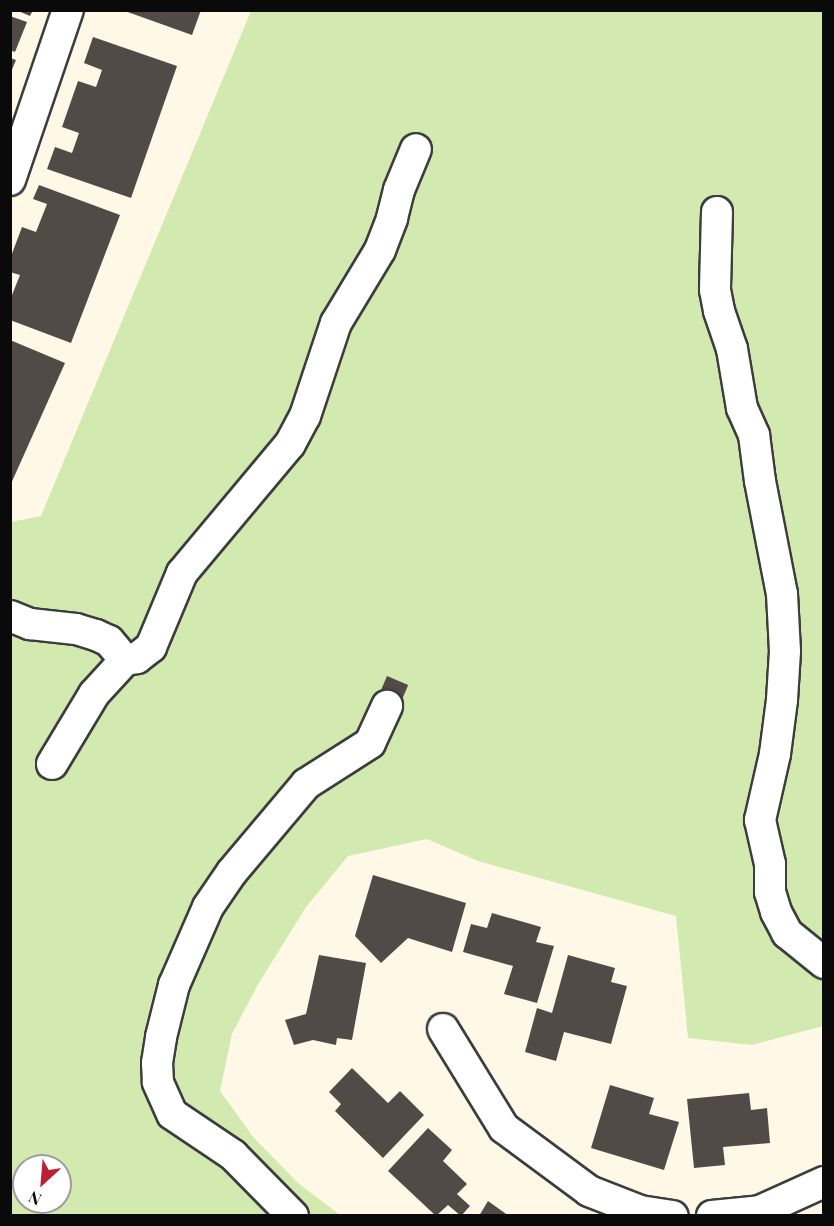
<!DOCTYPE html>
<style>
body{margin:0}
#map{position:relative;width:834px;height:1226px;overflow:hidden;background:#fff8e6;font-family:"Playfair Display",serif}
div>[style]{position:absolute}
.green>*{inset:0;background:#d2e9b0}
.building>*{inset:0;background:#524a46;transform-origin:0 0}
.roads{filter:drop-shadow(2px 0 #3d3d3d) drop-shadow(-2px 0 #3d3d3d) drop-shadow(0 2px #3d3d3d) drop-shadow(0 -2px #3d3d3d)}
.minor>*{height:30px;margin:-15px;padding:0 15px;transform-origin:15px;border-radius:15px;background:#fff}
span{translate:-50% -50%;white-space:nowrap;text-align:center;line-height:1.15;-webkit-text-stroke:6px #fff;paint-order:stroke}
.frame{position:absolute;inset:0;border:12px solid #0a0a0a;pointer-events:none}
.north{position:absolute;left:12px;top:1154px;width:60px;height:60px;box-sizing:border-box;background:#fff;border:2px solid #9d9d9d;border-radius:50%;rotate:206deg;font-size:16px;font-weight:700;line-height:24px;text-align:center;color:#0a0a0a}
.north::after{content:'';display:block;margin:auto;width:21px;height:27px;background:#bc2033;clip-path:polygon(50% 0,100% 100%,50% 72%,0 100%)}
</style>
<div id="map">
<div class="green">
<div style="clip-path:polygon(evenodd,251px 11px,823px 11px,823px 1026px,752px 1045px,688px 1038px,676px 916px,478px 861px,427px 839px,348px 856px,306px 907px,257px 986px,232px 1034px,220px 1091px,254px 1138px,299px 1184px,340px 1215px,11px 1216px,11px 522px,41px 516px,251px 11px,24px 1166px,60px 1166px,60px 1202px,24px 1202px,24px 1166px)"></div>
</div>
<div class="building">
<div style="clip-path:polygon(16px 10px,33px 10px,30px 16px)"></div>
<div style="clip-path:polygon(122px 10px,201px 10px,192px 35px)"></div>
<div style="clip-path:polygon(10px 16px,27px 22px,15px 52px,10px 50px)"></div>
<div style="clip-path:polygon(93px 37px,177px 66px,131px 198px,47px 169px,55px 147px,72px 153px,79px 133px,62px 127px,78px 81px,96px 87px,102px 70px,84px 63px)"></div>
<div style="clip-path:polygon(10px 58px,16px 60px,11px 72px,10px 72px)"></div>
<div style="clip-path:polygon(39px 185px,120px 215px,71px 343px,10px 320px,10px 300px,20px 275px,10px 272px,10px 259px,22px 227px,36px 232px,47px 204px,33px 199px)"></div>
<div style="clip-path:polygon(10px 340px,65px 363px,10px 486px)"></div>
<div style="left:387px;top:676px;width:23px;height:25px;rotate:23deg"></div>
<div style="clip-path:polygon(373px 875px,466px 903px,452px 952px,408px 938px,381px 963px,355px 936px)"></div>
<div style="clip-path:polygon(492px 913px,541px 927px,536px 942px,554px 946px,537px 1003px,504px 994px,513px 966px,463px 952px,471px 924px,487px 928px)"></div>
<div style="clip-path:polygon(319px 955px,366px 963px,352px 1040px,337px 1038px,336px 1045px,313px 1040px,294px 1045px,285px 1020px,306px 1014px)"></div>
<div style="clip-path:polygon(568px 955px,615px 968px,611px 982px,627px 986px,611px 1044px,564px 1032px,556px 1061px,525px 1052px,537px 1008px,552px 1013px)"></div>
<div style="clip-path:polygon(352px 1068px,388px 1103px,400px 1091px,424px 1115px,383px 1158px,335px 1111px,341px 1104px,329px 1092px)"></div>
<div style="clip-path:polygon(610px 1085px,654px 1098px,649px 1114px,679px 1122px,664px 1170px,591px 1148px)"></div>
<div style="clip-path:polygon(749px 1093px,751px 1110px,767px 1108px,770px 1143px,723px 1147px,725px 1165px,694px 1168px,687px 1099px)"></div>
<div style="clip-path:polygon(428px 1128px,452px 1150px,443px 1161px,467px 1184px,457px 1194px,470px 1206px,461px 1216px,448px 1205px,436px 1216px,388px 1171px)"></div>
<div style="clip-path:polygon(488px 1201px,509px 1216px,479px 1216px)"></div>
</div>
<div class="roads">
<div class="minor">
<div style="left:10px;top:180px;width:180px;rotate:-71.2deg"></div>
<div style="left:717px;top:212px;width:78px;rotate:91.5deg"></div>
<div style="left:715px;top:290px;width:21px;rotate:79deg"></div>
<div style="left:719px;top:311px;width:40px;rotate:71.1deg"></div>
<div style="left:732px;top:349px;width:60px;rotate:80.4deg"></div>
<div style="left:742px;top:408px;width:30px;rotate:66deg"></div>
<div style="left:754px;top:435px;width:46px;rotate:82.6deg"></div>
<div style="left:760px;top:481px;width:115px;rotate:79deg"></div>
<div style="left:782px;top:594px;width:57px;rotate:87deg"></div>
<div style="left:785px;top:651px;width:49px;rotate:93.5deg"></div>
<div style="left:782px;top:700px;width:54px;rotate:97.4deg"></div>
<div style="left:775px;top:754px;width:68px;rotate:102.8deg"></div>
<div style="left:760px;top:820px;width:45px;rotate:77.2deg"></div>
<div style="left:770px;top:864px;width:28px;rotate:90deg"></div>
<div style="left:770px;top:892px;width:21px;rotate:73deg"></div>
<div style="left:776px;top:912px;width:24px;rotate:62deg"></div>
<div style="left:787px;top:933px;width:48px;rotate:39deg"></div>
<div style="left:10px;top:616px;width:22px;rotate:22deg"></div>
<div style="left:30px;top:624px;width:46px;rotate:6.2deg"></div>
<div style="left:76px;top:629px;width:21px;rotate:17deg"></div>
<div style="left:96px;top:635px;width:14px;rotate:25deg"></div>
<div style="left:109px;top:641px;width:25px;rotate:50deg"></div>
<div style="left:125px;top:660px;width:12px;rotate:-9deg"></div>
<div style="left:137px;top:658px;width:18px;rotate:-38deg"></div>
<div style="left:151px;top:647px;width:80px;rotate:-67.3deg"></div>
<div style="left:182px;top:573px;width:168px;rotate:-50.1deg"></div>
<div style="left:290px;top:444px;width:32px;rotate:-62deg"></div>
<div style="left:305px;top:416px;width:98px;rotate:-71.6deg"></div>
<div style="left:336px;top:323px;width:85px;rotate:-58.9deg"></div>
<div style="left:380px;top:250px;width:34px;rotate:-69deg"></div>
<div style="left:392px;top:218px;width:29px;rotate:-76deg"></div>
<div style="left:399px;top:190px;width:44px;rotate:-67.5deg"></div>
<div style="left:52px;top:764px;width:82px;rotate:-59deg"></div>
<div style="left:94px;top:694px;width:46px;rotate:-47.6deg"></div>
<div style="left:443px;top:1029px;width:116px;rotate:58.4deg"></div>
<div style="left:504px;top:1128px;width:106px;rotate:36.5deg"></div>
<div style="left:589px;top:1191px;width:55px;rotate:21.4deg"></div>
<div style="left:640px;top:1211px;width:33px;rotate:9deg"></div>
<div style="left:293px;top:1216px;width:86px;rotate:-134.5deg"></div>
<div style="left:233px;top:1155px;width:73px;rotate:-146.1deg"></div>
<div style="left:172px;top:1114px;width:35px;rotate:-114deg"></div>
<div style="left:158px;top:1082px;width:19px;rotate:-93deg"></div>
<div style="left:157px;top:1063px;width:26px;rotate:-81deg"></div>
<div style="left:161px;top:1037px;width:54px;rotate:-76deg"></div>
<div style="left:174px;top:985px;width:85px;rotate:-66.4deg"></div>
<div style="left:208px;top:907px;width:42px;rotate:-55.6deg"></div>
<div style="left:232px;top:872px;width:115px;rotate:-49.9deg"></div>
<div style="left:306px;top:784px;width:76px;rotate:-32.6deg"></div>
<div style="left:370px;top:743px;width:41px;rotate:-65.3deg"></div>
<div style="left:712px;top:1216px;width:48px;rotate:-5.9deg"></div>
<div style="left:760px;top:1211px;width:70px;rotate:-24.4deg"></div>
</div>
</div>
<div class="frame"></div>
<div class="north">N</div>
</div>
